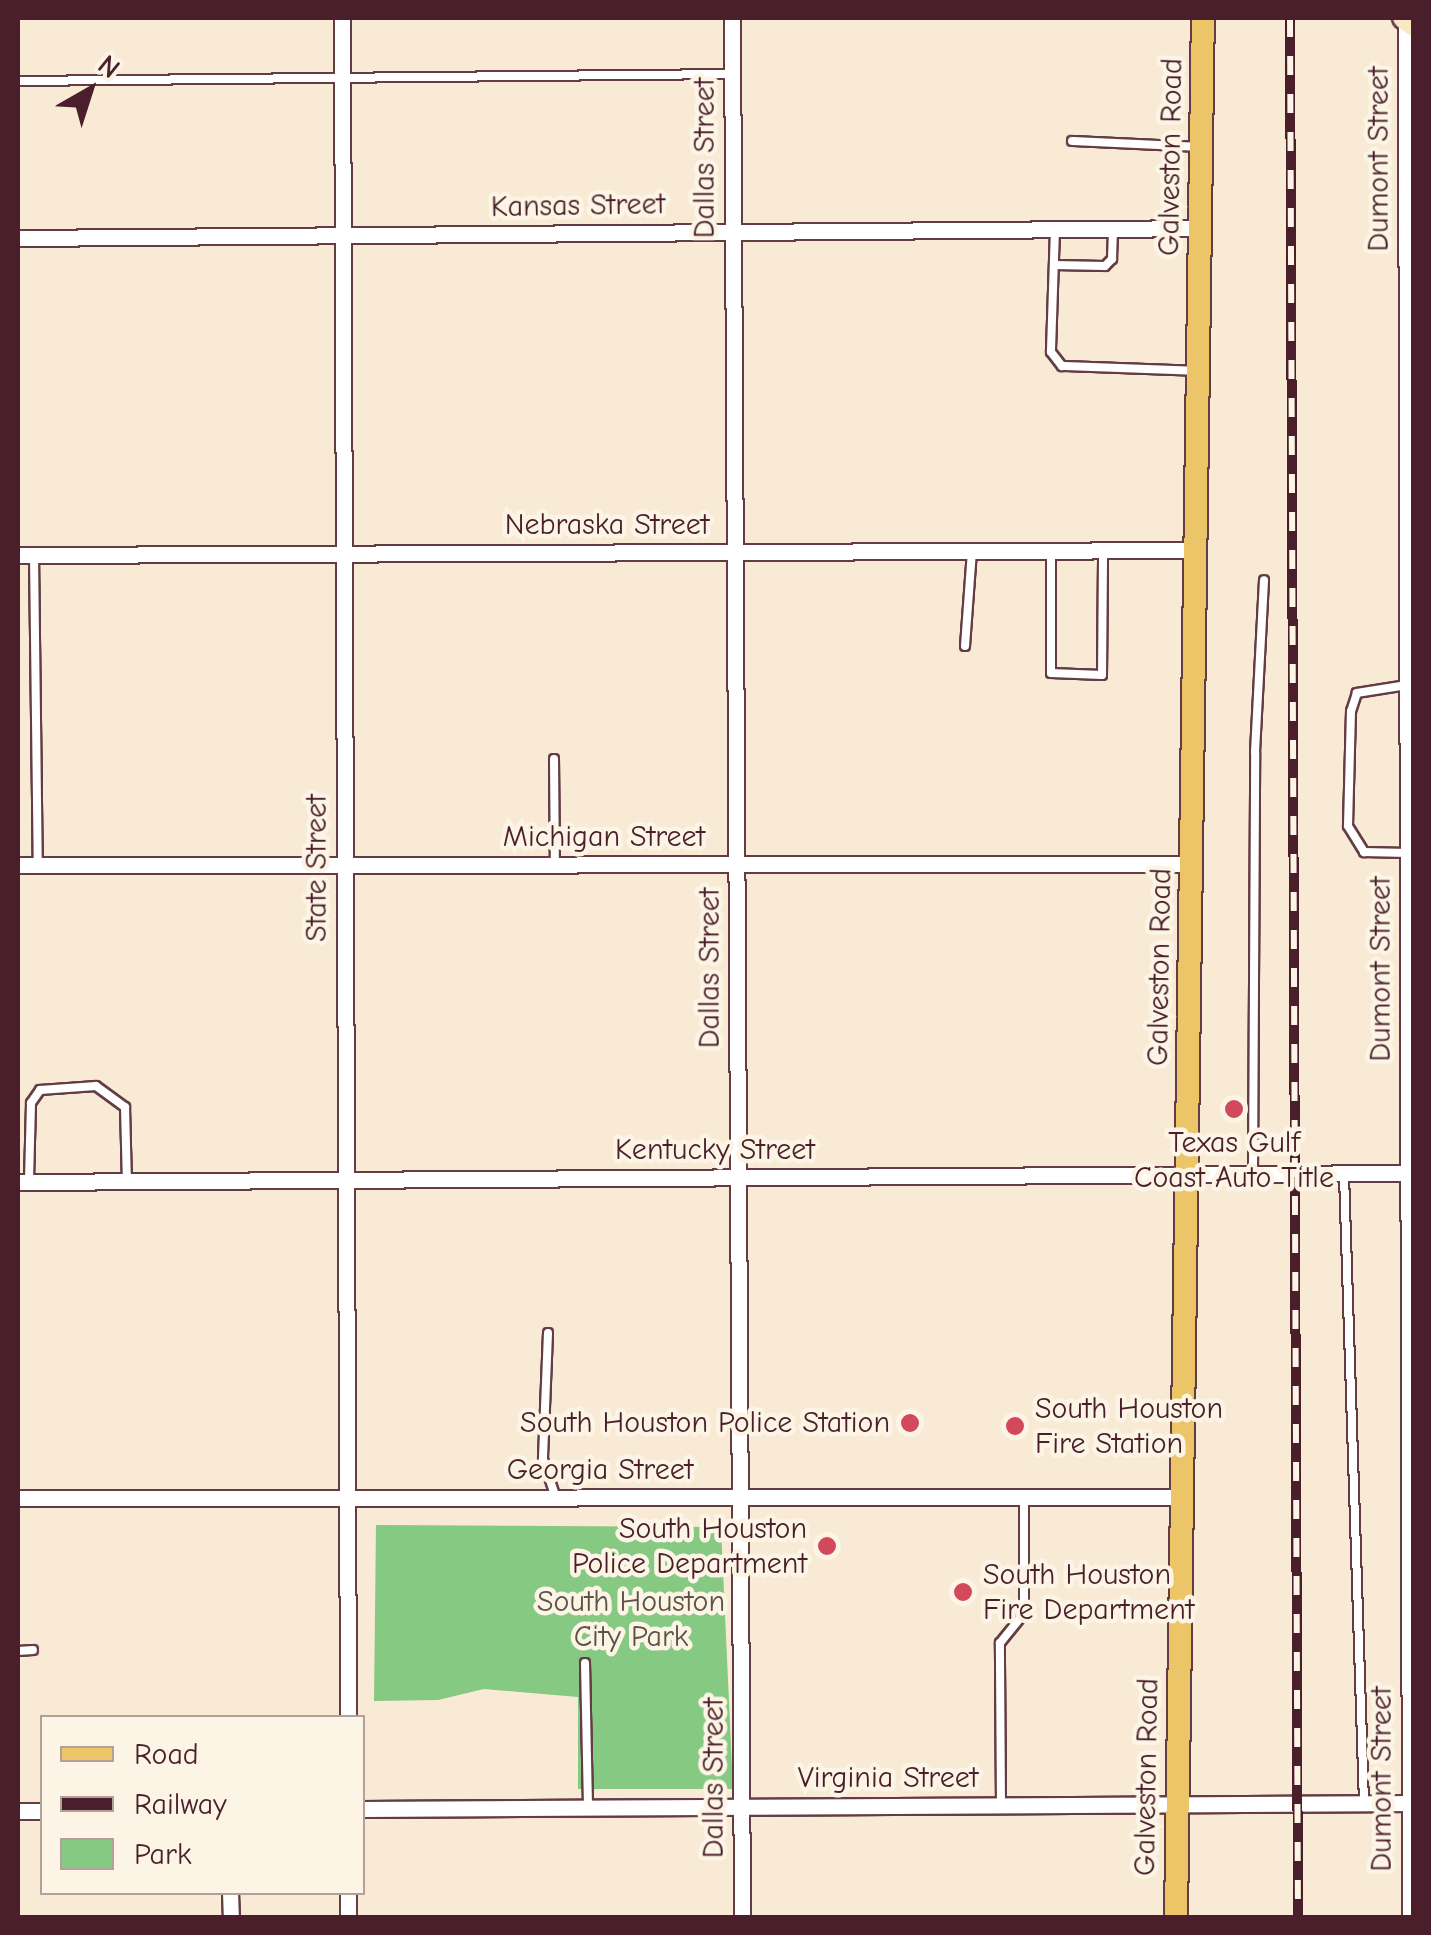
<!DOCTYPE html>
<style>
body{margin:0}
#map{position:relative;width:1431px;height:1935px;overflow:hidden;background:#f8ead4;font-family:"Comic Neue",sans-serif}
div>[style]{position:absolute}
.green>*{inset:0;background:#85c982}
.roads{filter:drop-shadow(2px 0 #643d44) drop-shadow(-2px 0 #643d44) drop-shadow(0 2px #643d44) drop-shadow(0 -2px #643d44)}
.service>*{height:8px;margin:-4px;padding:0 4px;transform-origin:4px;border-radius:4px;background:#fff}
.minor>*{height:15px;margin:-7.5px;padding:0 7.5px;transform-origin:7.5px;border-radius:7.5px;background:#fff}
.secondary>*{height:20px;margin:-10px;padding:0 10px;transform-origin:10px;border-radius:10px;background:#f8e8c3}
.primary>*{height:22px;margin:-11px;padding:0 11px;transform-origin:11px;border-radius:11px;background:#edc569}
.rail>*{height:10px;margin-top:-5px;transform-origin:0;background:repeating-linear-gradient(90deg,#fcf5e5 0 19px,#4a1f2b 0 38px);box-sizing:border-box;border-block:2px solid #4a1f2b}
.dots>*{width:28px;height:28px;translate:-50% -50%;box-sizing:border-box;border:5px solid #fcf5e5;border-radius:50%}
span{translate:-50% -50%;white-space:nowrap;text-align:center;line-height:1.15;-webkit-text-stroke:9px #fcf5e5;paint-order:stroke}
.street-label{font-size:30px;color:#4a1f2b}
.poi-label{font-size:30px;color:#4a1f2b}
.left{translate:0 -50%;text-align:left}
.right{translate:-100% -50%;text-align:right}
.park-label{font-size:30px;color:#5c5245}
.frame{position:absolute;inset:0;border:20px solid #4a1f2b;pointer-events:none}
.legend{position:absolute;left:40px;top:1715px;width:325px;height:180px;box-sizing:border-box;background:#fcf5e5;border:2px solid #b59f9b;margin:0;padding:12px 18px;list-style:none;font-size:30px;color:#4a1f2b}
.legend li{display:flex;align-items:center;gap:20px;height:50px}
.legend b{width:50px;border:2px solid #b59f9b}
.north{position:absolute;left:40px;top:40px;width:100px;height:100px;-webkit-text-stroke:8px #fcf5e5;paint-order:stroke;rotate:39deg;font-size:28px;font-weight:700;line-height:40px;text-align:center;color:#4a1f2b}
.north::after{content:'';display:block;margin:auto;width:35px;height:45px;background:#4a1f2b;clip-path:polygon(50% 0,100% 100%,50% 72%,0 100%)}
</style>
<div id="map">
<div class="green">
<div style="clip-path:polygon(376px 1525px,721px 1527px,733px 1789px,578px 1789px,578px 1697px,484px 1689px,438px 1700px,374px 1701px)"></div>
</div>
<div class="roads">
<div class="service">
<div style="left:18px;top:81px;width:714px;rotate:-0.56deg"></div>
<div style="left:1072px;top:141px;width:125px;rotate:2.7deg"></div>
<div style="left:1055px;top:229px;width:123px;rotate:91.9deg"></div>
<div style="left:1051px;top:352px;width:18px;rotate:52deg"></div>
<div style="left:1062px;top:366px;width:135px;rotate:2.1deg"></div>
<div style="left:1054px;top:265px;width:51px;rotate:1.1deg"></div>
<div style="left:1105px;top:266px;width:10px;rotate:-45deg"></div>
<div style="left:1112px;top:259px;width:29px;rotate:-88deg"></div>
<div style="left:1051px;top:550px;width:123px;rotate:90deg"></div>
<div style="left:1051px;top:673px;width:51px;rotate:2.2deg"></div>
<div style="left:1102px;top:675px;width:125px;rotate:-89.5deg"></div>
<div style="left:34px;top:555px;width:310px;rotate:89.3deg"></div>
<div style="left:965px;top:646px;width:96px;rotate:-85.8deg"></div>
<div style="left:1407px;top:685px;width:51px;rotate:170.9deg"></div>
<div style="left:1357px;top:693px;width:19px;rotate:108deg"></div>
<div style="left:1351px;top:711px;width:115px;rotate:91.5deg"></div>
<div style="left:1348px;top:826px;width:31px;rotate:58deg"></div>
<div style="left:1364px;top:852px;width:44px;rotate:1.3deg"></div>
<div style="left:554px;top:759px;width:106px;rotate:89.5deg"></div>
<div style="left:1253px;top:1174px;width:422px;rotate:-89.7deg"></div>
<div style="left:1255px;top:752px;width:172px;rotate:-87deg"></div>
<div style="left:1344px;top:1174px;width:630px;rotate:88.18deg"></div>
<div style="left:29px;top:1180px;width:77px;rotate:-88.5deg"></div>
<div style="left:31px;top:1103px;width:16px;rotate:-55deg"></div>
<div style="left:40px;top:1090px;width:56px;rotate:-4.1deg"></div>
<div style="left:96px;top:1086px;width:36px;rotate:36deg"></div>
<div style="left:125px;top:1107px;width:75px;rotate:88.5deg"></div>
<div style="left:548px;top:1333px;width:126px;rotate:92.3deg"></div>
<div style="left:543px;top:1459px;width:41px;rotate:71.6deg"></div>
<div style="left:18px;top:1651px;width:15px;rotate:-4deg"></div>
<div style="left:585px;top:1663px;width:145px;rotate:88.8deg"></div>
<div style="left:1001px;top:1805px;width:162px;rotate:-90.4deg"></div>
<div style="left:1000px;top:1643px;width:38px;rotate:-51deg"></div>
<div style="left:1024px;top:1613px;width:115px;rotate:-90deg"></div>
</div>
<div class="minor">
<div style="left:342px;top:18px;width:1700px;rotate:89.8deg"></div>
<div style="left:732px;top:18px;width:1900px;rotate:89.7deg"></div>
<div style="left:1406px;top:20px;width:1898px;rotate:89.88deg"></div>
<div style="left:18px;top:238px;width:1182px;rotate:-0.48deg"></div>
<div style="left:18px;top:555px;width:1178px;rotate:-0.24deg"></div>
<div style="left:18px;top:865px;width:1173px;rotate:-0.05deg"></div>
<div style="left:18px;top:1182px;width:1396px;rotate:-0.37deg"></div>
<div style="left:18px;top:1498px;width:1164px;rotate:-0.05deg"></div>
<div style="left:362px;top:1809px;width:1052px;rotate:-0.33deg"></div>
<div style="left:18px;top:1811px;width:24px"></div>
<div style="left:230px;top:1892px;width:26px;rotate:88deg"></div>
<div style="left:348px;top:1892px;width:26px;rotate:90deg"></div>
</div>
<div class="secondary">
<div style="left:1403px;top:18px;width:14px;rotate:36deg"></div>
</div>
<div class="primary">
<div style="left:1176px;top:1918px;width:1900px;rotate:-89.19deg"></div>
</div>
</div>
<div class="rail">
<div style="left:1290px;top:18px;width:1900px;rotate:89.76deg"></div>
</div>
<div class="dots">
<div style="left:1234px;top:1109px;background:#d1495b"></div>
<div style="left:910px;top:1423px;background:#d1495b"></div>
<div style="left:1015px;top:1426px;background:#d1495b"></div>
<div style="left:827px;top:1546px;background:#d1495b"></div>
<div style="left:963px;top:1592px;background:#d1495b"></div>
</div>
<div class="street-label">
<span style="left:1171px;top:157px;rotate:-89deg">Galveston Road</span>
<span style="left:705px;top:158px;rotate:-90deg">Dallas Street</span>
<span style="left:1379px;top:159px;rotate:-90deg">Dumont Street</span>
<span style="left:578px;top:206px;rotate:-1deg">Kansas Street</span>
<span style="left:607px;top:525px">Nebraska Street</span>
<span style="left:604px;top:837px">Michigan Street</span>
<span style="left:317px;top:868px;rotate:-90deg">State Street</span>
<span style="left:1160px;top:967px;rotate:-89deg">Galveston Road</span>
<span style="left:710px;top:968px;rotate:-90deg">Dallas Street</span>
<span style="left:1381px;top:969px;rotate:-90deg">Dumont Street</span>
<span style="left:715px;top:1150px">Kentucky Street</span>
<span style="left:600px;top:1470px">Georgia Street</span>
<span style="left:1147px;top:1777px;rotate:-89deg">Galveston Road</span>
<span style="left:714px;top:1778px;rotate:-90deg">Dallas Street</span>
<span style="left:888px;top:1778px">Virginia Street</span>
<span style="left:1382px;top:1779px;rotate:-90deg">Dumont Street</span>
</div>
<div class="poi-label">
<span style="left:1234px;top:1160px">Texas Gulf<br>Coast Auto Title</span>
<span class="left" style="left:1035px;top:1426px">South Houston<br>Fire Station</span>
<span class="right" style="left:890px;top:1423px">South Houston Police Station</span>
<span class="right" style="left:807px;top:1546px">South Houston<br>Police Department</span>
<span class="left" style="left:983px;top:1592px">South Houston<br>Fire Department</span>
</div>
<div class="park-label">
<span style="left:631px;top:1619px">South Houston<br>City Park</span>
</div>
<div class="frame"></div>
<ul class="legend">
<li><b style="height:12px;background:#edc569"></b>Road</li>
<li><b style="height:12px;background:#4a1f2b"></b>Railway</li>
<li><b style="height:28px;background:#85c982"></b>Park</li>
</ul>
<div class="north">N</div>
</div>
